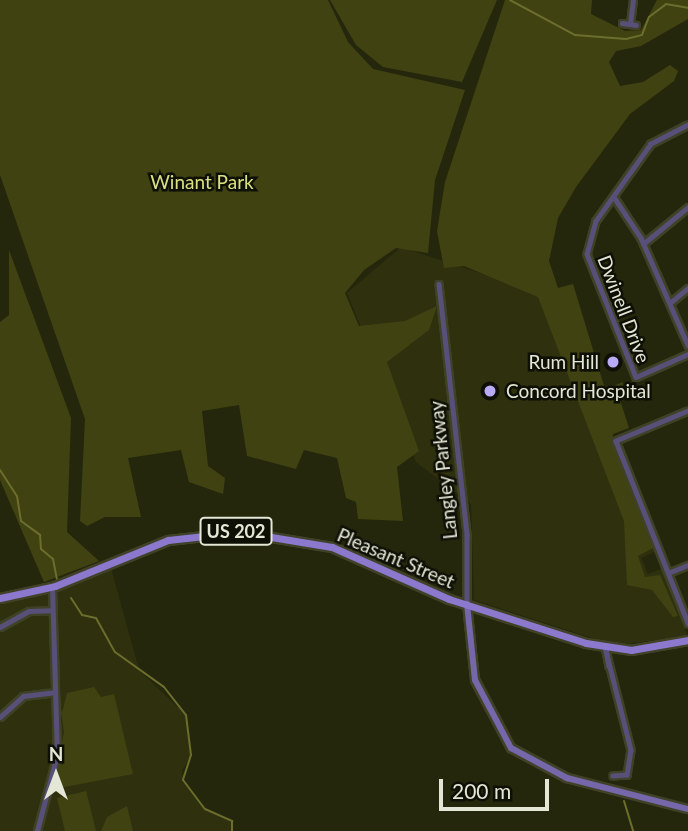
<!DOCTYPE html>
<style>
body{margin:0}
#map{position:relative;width:688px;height:831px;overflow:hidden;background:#25270c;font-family:Lato,sans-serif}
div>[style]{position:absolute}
.built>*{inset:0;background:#2f300e}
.green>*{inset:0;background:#404212}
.stream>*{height:2px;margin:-1px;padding:0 1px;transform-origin:1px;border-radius:1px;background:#6b6e2d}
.roads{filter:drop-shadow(2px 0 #404228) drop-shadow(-2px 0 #404228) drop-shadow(0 2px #404228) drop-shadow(0 -2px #404228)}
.street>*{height:4.5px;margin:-2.25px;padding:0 2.25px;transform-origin:2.25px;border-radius:2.25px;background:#585079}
.secondary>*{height:6px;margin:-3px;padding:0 3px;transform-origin:3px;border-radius:3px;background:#7567a9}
.primary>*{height:7px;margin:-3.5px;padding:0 3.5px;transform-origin:3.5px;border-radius:3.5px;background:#8c79ce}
.dots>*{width:19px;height:19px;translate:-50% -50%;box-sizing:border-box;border:4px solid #0e0f05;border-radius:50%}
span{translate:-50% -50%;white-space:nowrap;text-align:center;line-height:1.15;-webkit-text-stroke:5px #0e0f05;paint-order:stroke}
.shield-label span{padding:2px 5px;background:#0e0f05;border:2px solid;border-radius:5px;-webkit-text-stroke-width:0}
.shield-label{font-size:18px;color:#e4e6d6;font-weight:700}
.park-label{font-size:19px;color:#dae082}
.street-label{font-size:19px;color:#e4e6d6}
.poi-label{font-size:19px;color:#e4e6d6}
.right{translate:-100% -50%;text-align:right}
.left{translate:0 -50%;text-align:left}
.north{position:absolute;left:21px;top:740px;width:70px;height:70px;-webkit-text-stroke:5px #0e0f05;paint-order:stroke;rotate:0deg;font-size:19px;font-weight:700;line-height:28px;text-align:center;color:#e4e6d6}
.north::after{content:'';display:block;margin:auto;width:24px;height:32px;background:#e4e6d6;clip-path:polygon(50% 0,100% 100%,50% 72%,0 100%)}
.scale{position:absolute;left:439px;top:779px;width:110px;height:32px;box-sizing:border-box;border:4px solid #e4e6d6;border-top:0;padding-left:9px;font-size:21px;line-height:24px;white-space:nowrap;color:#e4e6d6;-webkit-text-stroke:5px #0e0f05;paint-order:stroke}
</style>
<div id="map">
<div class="built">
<div style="clip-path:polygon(401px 247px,510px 283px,539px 248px,656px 551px,641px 558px,648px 574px,663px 568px,688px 637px,614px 645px,474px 600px,471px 504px,416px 462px,347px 293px)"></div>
<div style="clip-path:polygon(111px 568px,139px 670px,186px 715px,191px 755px,182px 771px,184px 783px,205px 809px,232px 821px,232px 831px,0 831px,0 602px)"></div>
</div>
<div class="green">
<div style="clip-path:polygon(0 0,328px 0,348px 42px,373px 69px,465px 90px,435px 180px,428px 253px,396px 248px,364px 270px,345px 293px,359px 326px,405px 321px,437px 306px,429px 330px,387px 362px,419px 451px,397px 467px,403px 521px,358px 519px,356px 502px,346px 498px,337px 458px,304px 450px,296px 469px,247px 456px,239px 405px,202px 411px,208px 466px,225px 478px,223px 494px,189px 482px,181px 450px,128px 458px,141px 517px,105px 517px,87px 526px,80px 521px,85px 419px,0 175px)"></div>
<div style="clip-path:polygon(330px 0,497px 0,462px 82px,383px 67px,356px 45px)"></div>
<div style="clip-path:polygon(505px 0,592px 0,591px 14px,625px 31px,641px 30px,657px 0,688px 0,688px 19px,641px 46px,616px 51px,609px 62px,620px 86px,643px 82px,670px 65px,678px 71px,674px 81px,630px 114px,576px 187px,558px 218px,549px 261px,558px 288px,573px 284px,605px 389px,623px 382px,620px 400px,629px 428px,613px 434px,612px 444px,653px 548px,638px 556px,645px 577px,660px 575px,678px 616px,673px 617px,652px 590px,627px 585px,624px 521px,538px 297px,464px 266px,444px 268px,437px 231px,445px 182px)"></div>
<div style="clip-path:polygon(9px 250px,71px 418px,67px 532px,99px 561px,44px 582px,0 480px,0 322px,9px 315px)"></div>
<div style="clip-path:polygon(55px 674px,62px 713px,67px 693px,94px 687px,101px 697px,114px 694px,133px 774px,54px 789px,64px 732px)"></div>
<div style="clip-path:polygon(86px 791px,96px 831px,65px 831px,57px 798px)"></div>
<div style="clip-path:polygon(127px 806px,133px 831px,101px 831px,107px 817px)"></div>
</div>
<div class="stream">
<div style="left:510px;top:0;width:74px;rotate:28.3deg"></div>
<div style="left:575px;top:35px;width:51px;rotate:4.5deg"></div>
<div style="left:626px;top:39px;width:16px;rotate:-14deg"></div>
<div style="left:642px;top:35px;width:19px;rotate:-69deg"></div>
<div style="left:649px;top:17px;width:21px;rotate:-37deg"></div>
<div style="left:666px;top:4px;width:22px;rotate:10deg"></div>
<div style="left:0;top:470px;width:31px;rotate:57deg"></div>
<div style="left:17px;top:496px;width:25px;rotate:81deg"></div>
<div style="left:21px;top:521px;width:24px;rotate:36deg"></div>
<div style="left:40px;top:535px;width:14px;rotate:86deg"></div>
<div style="left:41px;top:549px;width:16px;rotate:40deg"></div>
<div style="left:53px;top:559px;width:21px;rotate:79deg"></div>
<div style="left:71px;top:598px;width:20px;rotate:57deg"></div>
<div style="left:82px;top:615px;width:14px;rotate:12deg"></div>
<div style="left:96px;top:618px;width:39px;rotate:61deg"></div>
<div style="left:115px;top:652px;width:60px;rotate:35.5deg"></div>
<div style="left:164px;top:687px;width:36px;rotate:52deg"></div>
<div style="left:186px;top:715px;width:40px;rotate:82.9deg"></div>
<div style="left:191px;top:755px;width:26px;rotate:108deg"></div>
<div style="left:183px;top:780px;width:36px;rotate:53deg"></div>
<div style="left:205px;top:809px;width:30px;rotate:24deg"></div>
<div style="left:232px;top:821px;width:10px;rotate:90deg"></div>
<div style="left:624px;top:801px;width:31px;rotate:73deg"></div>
</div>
<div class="roads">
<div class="street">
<div style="left:622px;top:23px;width:14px;rotate:8deg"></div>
<div style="left:630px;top:24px;width:24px;rotate:-83deg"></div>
<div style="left:688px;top:125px;width:42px;rotate:152.8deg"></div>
<div style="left:651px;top:144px;width:95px;rotate:125.5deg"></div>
<div style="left:596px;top:221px;width:34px;rotate:105deg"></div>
<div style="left:587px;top:254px;width:132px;rotate:68.3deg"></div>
<div style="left:636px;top:377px;width:57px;rotate:-23.9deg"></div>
<div style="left:614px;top:197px;width:49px;rotate:56.6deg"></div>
<div style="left:641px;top:238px;width:117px;rotate:66.3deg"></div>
<div style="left:643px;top:244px;width:58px;rotate:-39.4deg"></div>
<div style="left:439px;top:284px;width:253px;rotate:83.6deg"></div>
<div style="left:467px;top:535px;width:69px;rotate:90deg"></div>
<div style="left:670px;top:303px;width:23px;rotate:-40deg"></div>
<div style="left:688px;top:411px;width:78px;rotate:157.4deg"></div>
<div style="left:616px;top:441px;width:196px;rotate:68.4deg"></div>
<div style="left:668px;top:573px;width:22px;rotate:-22deg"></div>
<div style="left:0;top:627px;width:33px;rotate:-29deg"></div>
<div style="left:29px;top:611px;width:23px;rotate:-2deg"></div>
<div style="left:605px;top:647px;width:106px;rotate:75.8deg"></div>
<div style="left:631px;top:750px;width:25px;rotate:99deg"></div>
<div style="left:627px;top:775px;width:14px;rotate:176deg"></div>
<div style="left:606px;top:648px;width:18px;rotate:81deg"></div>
<div style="left:0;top:717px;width:31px;rotate:-42deg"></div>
<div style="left:23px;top:696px;width:31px;rotate:-7deg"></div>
<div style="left:37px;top:831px;width:79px;rotate:-75.3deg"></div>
<div style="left:57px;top:755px;width:168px;rotate:-91.7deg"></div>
</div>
<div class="secondary">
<div style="left:467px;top:604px;width:76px;rotate:84deg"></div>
<div style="left:475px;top:680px;width:77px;rotate:62.1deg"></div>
<div style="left:511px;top:748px;width:64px;rotate:28.2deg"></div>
<div style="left:567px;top:778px;width:125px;rotate:14.4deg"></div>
</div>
<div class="primary">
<div style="left:0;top:598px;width:56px;rotate:-12.3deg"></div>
<div style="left:55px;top:586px;width:122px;rotate:-22.2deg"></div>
<div style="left:168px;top:540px;width:73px;rotate:-6.3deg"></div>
<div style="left:241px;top:532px;width:92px;rotate:9.4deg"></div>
<div style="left:332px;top:547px;width:128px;rotate:24deg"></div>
<div style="left:449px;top:599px;width:144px;rotate:17.8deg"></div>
<div style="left:586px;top:643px;width:46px;rotate:8.8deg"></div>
<div style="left:631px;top:650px;width:58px;rotate:-10deg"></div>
</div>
</div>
<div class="dots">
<div style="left:613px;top:362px;background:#b9abf7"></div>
<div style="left:490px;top:391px;background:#b9abf7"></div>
</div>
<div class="shield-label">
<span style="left:236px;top:531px">US 202</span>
</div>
<div class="park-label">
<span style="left:202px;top:182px">Winant Park</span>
</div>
<div class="street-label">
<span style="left:624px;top:309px;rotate:69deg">Dwinell Drive</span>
<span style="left:443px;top:470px;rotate:-96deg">Langley Parkway</span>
<span style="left:396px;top:558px;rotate:23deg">Pleasant Street</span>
</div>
<div class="poi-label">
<span class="right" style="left:599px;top:362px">Rum Hill</span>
<span class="left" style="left:506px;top:391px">Concord Hospital</span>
</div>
<div class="north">N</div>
<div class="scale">200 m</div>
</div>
